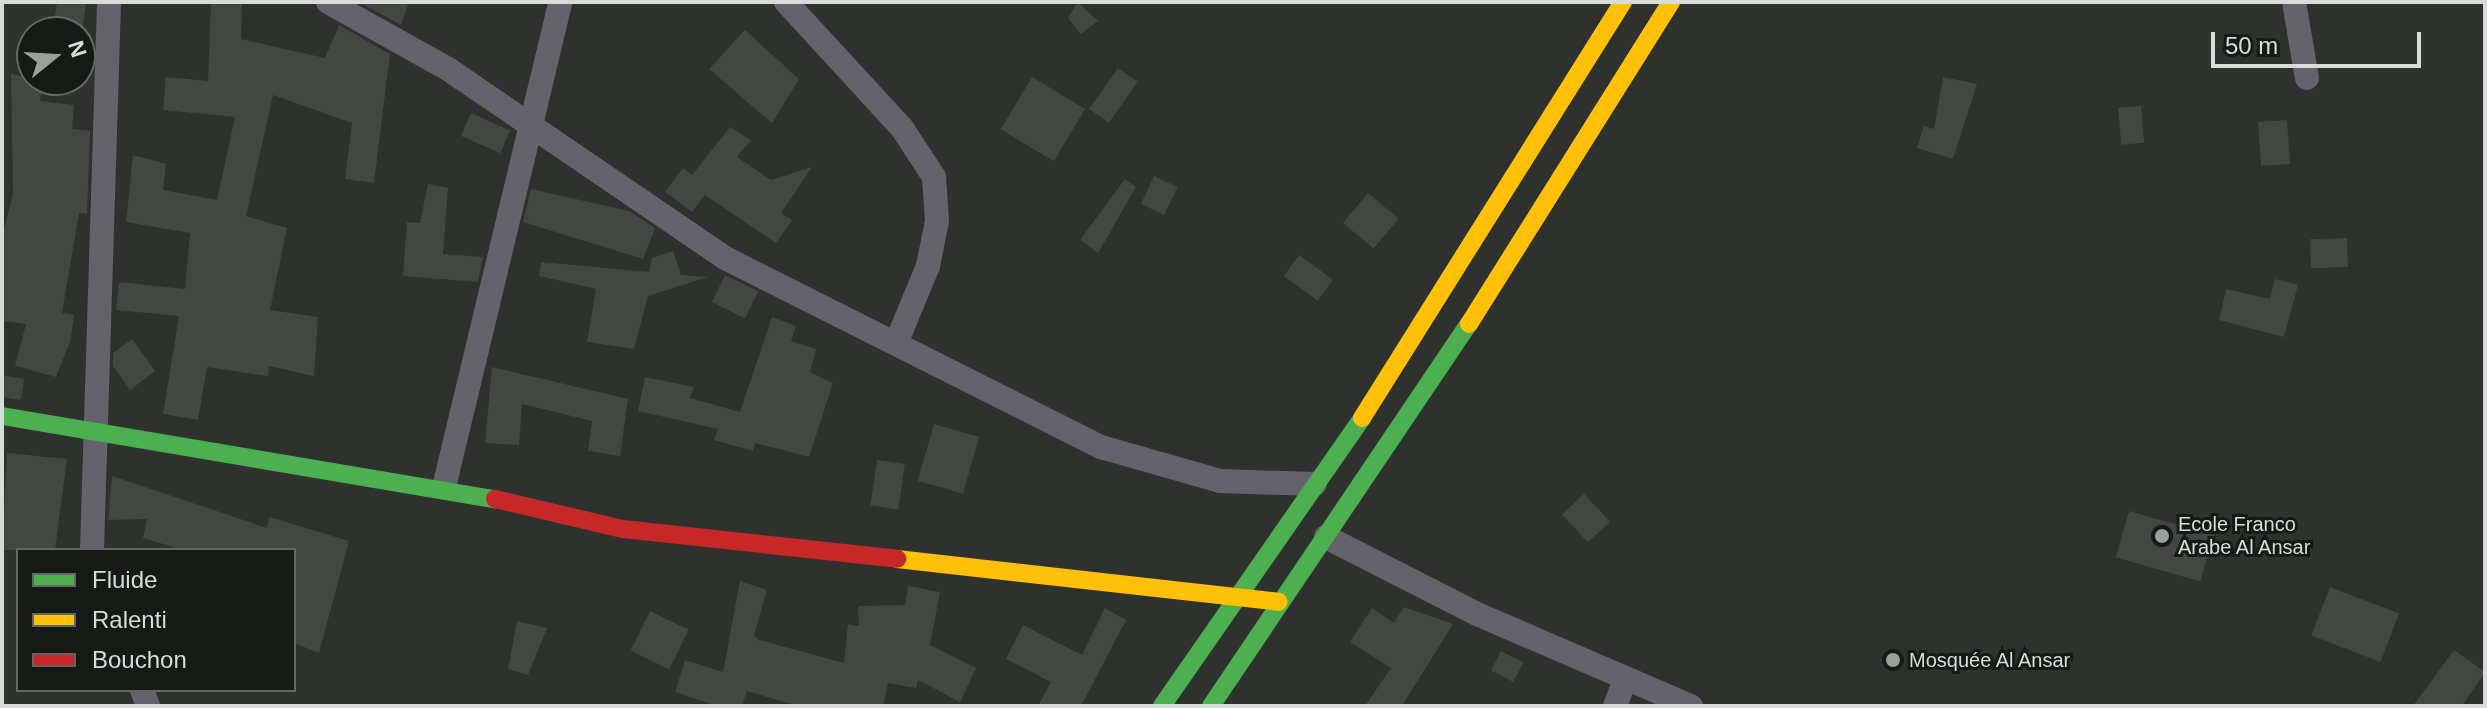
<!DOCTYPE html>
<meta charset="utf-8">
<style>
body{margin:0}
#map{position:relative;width:2487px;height:708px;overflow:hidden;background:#2e312e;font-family:Helvetica,sans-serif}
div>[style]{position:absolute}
.building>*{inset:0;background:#434643;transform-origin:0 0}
.street>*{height:24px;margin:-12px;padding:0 12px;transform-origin:12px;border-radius:12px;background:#64636b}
.fast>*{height:18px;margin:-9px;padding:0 9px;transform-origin:9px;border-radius:9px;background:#4caf50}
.slow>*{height:18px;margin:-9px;padding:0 9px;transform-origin:9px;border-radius:9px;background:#ffc107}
.jam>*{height:18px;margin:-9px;padding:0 9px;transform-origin:9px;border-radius:9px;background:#c62828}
.dots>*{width:22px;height:22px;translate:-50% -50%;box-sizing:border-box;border:4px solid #171917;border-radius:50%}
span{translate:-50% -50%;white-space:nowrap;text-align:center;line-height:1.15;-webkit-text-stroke:6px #171917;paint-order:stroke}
.poi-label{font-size:20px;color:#d8dcd8}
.left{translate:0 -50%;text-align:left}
.frame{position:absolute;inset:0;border:4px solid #d8dcd8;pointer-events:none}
.legend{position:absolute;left:16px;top:548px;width:280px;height:144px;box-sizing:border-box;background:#171917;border:2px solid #646764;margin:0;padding:10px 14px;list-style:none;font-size:24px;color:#d8dcd8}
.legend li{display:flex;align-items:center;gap:16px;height:40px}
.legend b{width:40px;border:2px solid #646764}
.north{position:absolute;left:16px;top:16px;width:80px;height:80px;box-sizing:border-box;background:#171917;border:2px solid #646764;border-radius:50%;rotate:72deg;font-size:22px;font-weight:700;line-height:32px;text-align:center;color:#d8dcd8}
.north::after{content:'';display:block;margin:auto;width:28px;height:36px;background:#9ca09c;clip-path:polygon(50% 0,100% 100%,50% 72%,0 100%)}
.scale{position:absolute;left:2211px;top:32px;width:210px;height:36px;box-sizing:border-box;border:4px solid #d8dcd8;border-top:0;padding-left:10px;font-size:24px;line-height:28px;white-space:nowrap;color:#d8dcd8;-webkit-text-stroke:6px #171917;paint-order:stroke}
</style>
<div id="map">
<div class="building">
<div style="clip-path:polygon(57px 2px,86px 2px,82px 32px,53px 32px)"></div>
<div style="clip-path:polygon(211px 2px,242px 2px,241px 39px,325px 58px,339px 25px,390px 54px,374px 183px,345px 179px,352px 123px,273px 95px,246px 216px,287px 228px,270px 310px,318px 317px,314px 376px,269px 366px,268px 376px,207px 367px,198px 420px,163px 414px,179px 316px,116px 310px,119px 282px,185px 289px,190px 233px,126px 222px,133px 155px,166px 164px,163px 190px,217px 200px,235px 117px,163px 110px,166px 77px,208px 81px)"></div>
<div style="clip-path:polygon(359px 2px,409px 2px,401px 25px)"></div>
<div style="clip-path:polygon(1078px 2px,1098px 21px,1081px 34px,1068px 18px)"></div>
<div style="clip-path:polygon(745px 30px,799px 79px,772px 123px,709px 69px)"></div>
<div style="left:1118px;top:68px;width:24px;height:50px;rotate:35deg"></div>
<div style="clip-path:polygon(11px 74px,43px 80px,40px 101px,74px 105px,72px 129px,90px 131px,87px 214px,79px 213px,62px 313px,74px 315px,70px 342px,56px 377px,15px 366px,26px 324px,2px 321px,2px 237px,13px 194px)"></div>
<div style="left:1032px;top:77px;width:62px;height:61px;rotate:31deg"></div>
<div style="clip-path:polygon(1943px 77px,1977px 84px,1953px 159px,1917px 148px,1924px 126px,1934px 129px)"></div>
<div style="left:2141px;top:106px;width:37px;height:23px;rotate:85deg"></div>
<div style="left:471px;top:113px;width:43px;height:25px;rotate:24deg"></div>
<div style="left:2287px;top:120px;width:44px;height:29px;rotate:86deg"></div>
<div style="clip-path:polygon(730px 127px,751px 140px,737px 157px,771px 180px,812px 167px,781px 213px,792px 220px,776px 243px,705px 195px,692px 212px,665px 192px,683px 168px,692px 175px)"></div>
<div style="left:1154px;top:176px;width:26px;height:31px;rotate:25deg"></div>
<div style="clip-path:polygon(1125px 179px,1136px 187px,1098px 253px,1080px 240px)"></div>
<div style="clip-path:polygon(428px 184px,448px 188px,443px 254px,483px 257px,478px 282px,403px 276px,407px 222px,420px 223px)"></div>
<div style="clip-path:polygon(531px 189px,629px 211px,655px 228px,643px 259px,523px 222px)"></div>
<div style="left:1368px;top:193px;width:40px;height:39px;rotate:40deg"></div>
<div style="left:2347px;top:238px;width:29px;height:37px;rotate:88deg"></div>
<div style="clip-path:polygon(673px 251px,681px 275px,708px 277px,648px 296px,634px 349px,587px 342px,596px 289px,539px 276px,541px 262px,649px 272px,652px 258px)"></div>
<div style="left:1299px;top:255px;width:42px;height:26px;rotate:36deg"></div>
<div style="left:725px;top:275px;width:37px;height:30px;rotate:26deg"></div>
<div style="clip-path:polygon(2275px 279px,2298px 285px,2284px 337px,2219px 320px,2226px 289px,2270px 299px)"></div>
<div style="clip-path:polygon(772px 317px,796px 326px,791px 341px,816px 349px,810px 372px,833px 383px,809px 457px,755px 443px,753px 451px,714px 440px,718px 429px,638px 411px,645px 377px,694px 387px,690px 398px,740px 412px)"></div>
<div style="clip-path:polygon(132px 339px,155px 371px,130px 390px,113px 366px,113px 353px)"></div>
<div style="clip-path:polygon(492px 367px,628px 399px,620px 456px,588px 451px,592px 421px,522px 404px,519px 445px,485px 443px)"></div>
<div style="clip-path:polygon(2px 375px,24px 379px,21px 400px,2px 397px)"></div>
<div style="left:934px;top:424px;width:47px;height:59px;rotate:16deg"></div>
<div style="clip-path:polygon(7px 453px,67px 459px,55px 550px,2px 550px)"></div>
<div style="left:877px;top:460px;width:28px;height:46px;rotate:8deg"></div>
<div style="clip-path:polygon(112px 476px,267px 528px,269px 517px,349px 541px,319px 653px,294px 643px,294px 550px,183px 550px,143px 538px,147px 519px,108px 520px)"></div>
<div style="left:1584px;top:494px;width:38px;height:30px;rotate:47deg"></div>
<div style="left:2129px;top:511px;width:88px;height:48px;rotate:16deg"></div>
<div style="clip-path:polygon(740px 581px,767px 590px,754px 635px,759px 640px,844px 663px,848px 624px,859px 626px,858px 606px,905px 605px,908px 586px,940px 592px,930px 645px,976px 668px,960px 702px,918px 680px,916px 688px,888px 683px,883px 706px,798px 706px,747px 691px,742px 706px,717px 706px,675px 692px,685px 660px,723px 672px)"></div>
<div style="left:2330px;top:587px;width:74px;height:52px;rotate:21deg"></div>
<div style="clip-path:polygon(1404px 607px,1453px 624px,1402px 706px,1365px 706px,1391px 668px,1350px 642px,1372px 608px,1394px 623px)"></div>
<div style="clip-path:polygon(1105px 608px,1126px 620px,1081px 706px,1038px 706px,1051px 682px,1006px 659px,1023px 625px,1082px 655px)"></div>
<div style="left:650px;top:611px;width:43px;height:44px;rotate:26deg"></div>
<div style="clip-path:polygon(517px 621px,547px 628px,528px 675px,508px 669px)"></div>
<div style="clip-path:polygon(2454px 650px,2485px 672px,2462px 706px,2413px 706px)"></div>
<div style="left:1501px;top:651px;width:25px;height:22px;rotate:27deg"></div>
</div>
<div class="street">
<div style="left:328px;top:2px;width:137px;rotate:29.2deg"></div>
<div style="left:448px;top:69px;width:335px;rotate:34.3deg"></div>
<div style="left:725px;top:258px;width:421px;rotate:26.7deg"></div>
<div style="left:1101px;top:447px;width:124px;rotate:15.9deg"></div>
<div style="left:1220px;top:481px;width:95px;rotate:1.8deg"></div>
<div style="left:786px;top:2px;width:171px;rotate:47.4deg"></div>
<div style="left:902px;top:128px;width:59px;rotate:56.9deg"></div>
<div style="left:934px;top:177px;width:44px;rotate:86.1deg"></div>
<div style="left:937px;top:221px;width:46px;rotate:101.3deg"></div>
<div style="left:928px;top:266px;width:81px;rotate:112.5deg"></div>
<div style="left:2294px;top:2px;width:77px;rotate:80.3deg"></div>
<div style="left:444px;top:487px;width:499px;rotate:-76.5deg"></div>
<div style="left:1326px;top:537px;width:169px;rotate:27deg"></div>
<div style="left:1477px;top:614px;width:233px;rotate:23.3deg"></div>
<div style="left:92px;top:550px;width:548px;rotate:-88.22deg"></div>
<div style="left:142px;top:690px;width:17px;rotate:69deg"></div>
<div style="left:1615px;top:706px;width:26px;rotate:-69deg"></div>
</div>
<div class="fast">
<div style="left:2px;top:416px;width:500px;rotate:9.6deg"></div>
<div style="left:1162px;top:706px;width:351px;rotate:-55.2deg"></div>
<div style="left:1211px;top:706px;width:461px;rotate:-56deg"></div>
</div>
<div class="slow">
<div style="left:1469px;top:324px;width:380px;rotate:-57.9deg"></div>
<div style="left:1362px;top:418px;width:491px;rotate:-57.9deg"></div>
<div style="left:897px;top:559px;width:384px;rotate:6.4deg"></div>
</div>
<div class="jam">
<div style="left:495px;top:499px;width:131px;rotate:13.2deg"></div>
<div style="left:623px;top:529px;width:276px;rotate:6.2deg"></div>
</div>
<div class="dots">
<div style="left:2162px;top:536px;background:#9ca09c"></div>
<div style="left:1893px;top:660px;background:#9ca09c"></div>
</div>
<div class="poi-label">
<span class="left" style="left:2178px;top:536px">Ecole Franco<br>Arabe Al Ansar</span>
<span class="left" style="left:1909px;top:660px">Mosquée Al Ansar</span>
</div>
<div class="frame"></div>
<ul class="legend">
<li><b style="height:10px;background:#4caf50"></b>Fluide</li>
<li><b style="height:10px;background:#ffc107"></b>Ralenti</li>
<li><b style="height:10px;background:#c62828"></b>Bouchon</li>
</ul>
<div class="north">N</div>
<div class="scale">50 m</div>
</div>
